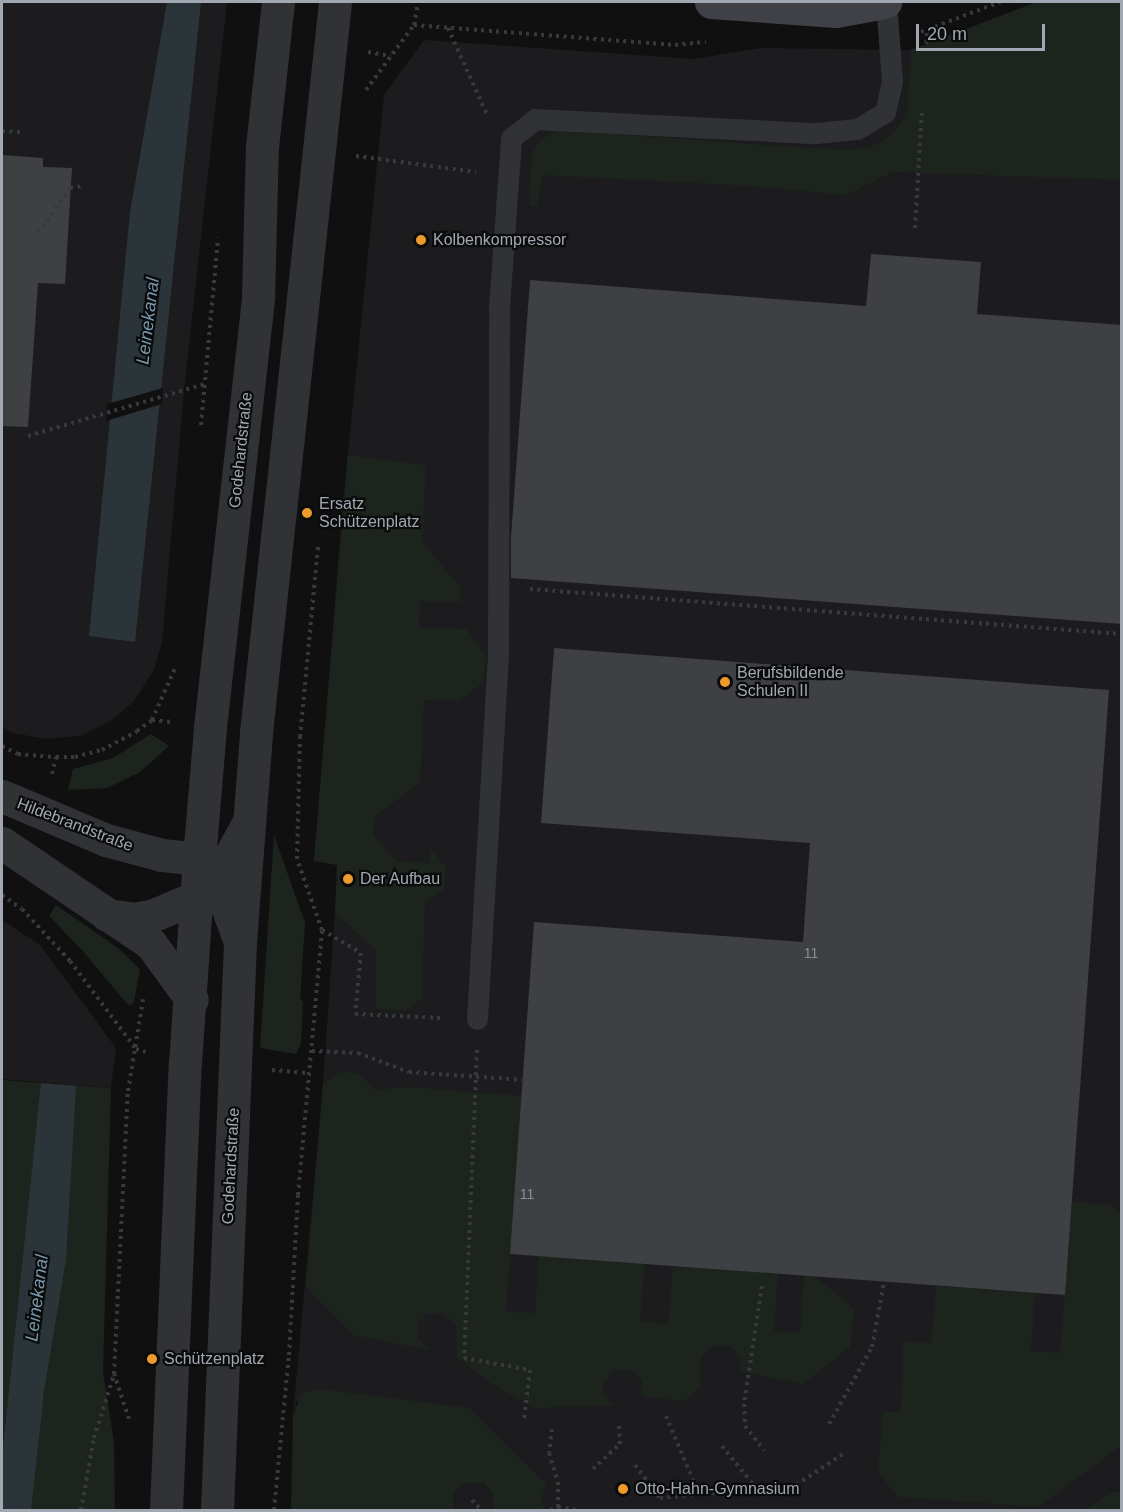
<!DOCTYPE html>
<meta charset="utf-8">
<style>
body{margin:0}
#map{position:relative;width:1123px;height:1512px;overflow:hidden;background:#101011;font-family:Arial,sans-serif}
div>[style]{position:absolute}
.built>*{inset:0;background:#1c1c1e}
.green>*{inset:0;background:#1c241d}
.water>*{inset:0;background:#2a3439}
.pier>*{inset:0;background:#101011}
.building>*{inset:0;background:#3f4044}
.path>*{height:4px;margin-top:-2px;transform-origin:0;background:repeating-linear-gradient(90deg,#37393d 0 3px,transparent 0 7.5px)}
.service>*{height:21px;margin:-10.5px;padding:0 10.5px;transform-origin:10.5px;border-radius:10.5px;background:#313236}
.minor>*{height:33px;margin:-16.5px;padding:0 16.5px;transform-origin:16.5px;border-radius:16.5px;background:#313236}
.tertiary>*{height:33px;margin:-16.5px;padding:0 16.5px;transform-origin:16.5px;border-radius:16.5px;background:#313236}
.secondary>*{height:33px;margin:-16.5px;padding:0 16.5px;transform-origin:16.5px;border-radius:16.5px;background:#3f4146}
.dots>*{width:16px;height:16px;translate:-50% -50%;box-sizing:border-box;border:3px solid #0b0b0c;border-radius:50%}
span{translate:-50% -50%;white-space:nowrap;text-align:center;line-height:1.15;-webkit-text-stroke:4.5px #0b0b0c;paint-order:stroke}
.number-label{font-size:14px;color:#888e96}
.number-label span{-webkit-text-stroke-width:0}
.poi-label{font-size:16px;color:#a1a8b2}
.left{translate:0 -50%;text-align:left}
.street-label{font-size:16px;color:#a1a8b2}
.water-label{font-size:18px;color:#7899ad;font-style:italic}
.frame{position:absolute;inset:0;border:3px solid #a1a8b2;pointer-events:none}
.scale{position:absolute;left:916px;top:24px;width:129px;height:27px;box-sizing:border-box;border:3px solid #a1a8b2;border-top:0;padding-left:8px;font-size:18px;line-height:21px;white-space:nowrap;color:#a1a8b2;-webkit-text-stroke:4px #0b0b0c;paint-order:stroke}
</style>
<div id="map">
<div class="built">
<div style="clip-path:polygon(2px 2px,227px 2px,184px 391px,162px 642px,154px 670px,133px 702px,112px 720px,80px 736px,47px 739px,12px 733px,2px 726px)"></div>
<div style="clip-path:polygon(1037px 2px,1121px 2px,1121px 1510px,515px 1510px,540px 1499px,297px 1401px,293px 1415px,323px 1085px,338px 865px,314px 861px,343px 502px,384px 95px,424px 40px,694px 59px,761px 48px,911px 50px)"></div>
<div style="clip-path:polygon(2px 920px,40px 945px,116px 1048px,111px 1088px,2px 1079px)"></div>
<div style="clip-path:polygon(465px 1483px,482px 1483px,492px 1493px,494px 1510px,457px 1510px,453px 1507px,454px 1493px)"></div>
</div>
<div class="green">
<div style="clip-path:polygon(1037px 2px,1121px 2px,1121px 180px,893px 172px,846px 195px,751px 186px,542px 175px,538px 207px,529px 205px,532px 153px,540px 140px,557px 130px,750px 144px,849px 150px,871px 147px,887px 139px,898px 128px,907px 111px,911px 50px)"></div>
<div style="clip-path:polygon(348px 455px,426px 465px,422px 542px,461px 588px,460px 602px,420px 601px,419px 628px,467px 629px,486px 657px,483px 683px,458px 701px,424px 700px,420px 782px,374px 817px,373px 835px,397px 861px,429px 863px,430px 848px,446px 867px,444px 889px,425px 903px,422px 997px,406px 1011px,376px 1009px,376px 950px,335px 913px,337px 865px,314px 861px)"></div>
<div style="clip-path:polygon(151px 734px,169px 746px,140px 772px,107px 788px,68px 790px,73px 769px,113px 758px)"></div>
<div style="clip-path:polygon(274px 835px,305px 923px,300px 999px,303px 1002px,301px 1044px,296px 1054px,260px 1048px)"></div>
<div style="clip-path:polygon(56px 905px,118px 948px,140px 969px,134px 1002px,131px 1005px,128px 1005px,82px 950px,49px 916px)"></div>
<div style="clip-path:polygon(340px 1072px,359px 1073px,374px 1090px,408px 1087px,522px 1096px,506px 1312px,535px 1313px,539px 1256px,645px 1263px,640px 1321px,668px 1324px,673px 1265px,778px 1274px,774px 1331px,800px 1333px,804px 1275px,815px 1276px,854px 1309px,850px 1347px,803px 1384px,739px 1371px,740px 1357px,731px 1346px,713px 1346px,701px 1356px,700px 1388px,683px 1401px,641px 1396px,642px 1381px,633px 1371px,615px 1370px,604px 1381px,603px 1394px,613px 1405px,536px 1408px,493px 1385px,457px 1357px,456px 1324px,442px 1313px,427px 1314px,418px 1324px,419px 1339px,430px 1350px,353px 1335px,306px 1287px,323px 1085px)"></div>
<div style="clip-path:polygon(2px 1080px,111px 1088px,103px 1373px,114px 1442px,115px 1510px,2px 1510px)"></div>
<div style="clip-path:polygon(1072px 1202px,1111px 1204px,1122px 1215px,1120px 1447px,1038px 1507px,898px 1497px,878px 1472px,883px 1412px,901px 1412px,903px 1341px,931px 1343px,936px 1286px,1035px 1293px,1031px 1351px,1060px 1353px)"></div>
<div style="clip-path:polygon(319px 1389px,469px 1408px,547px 1485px,540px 1499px,545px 1510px,494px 1510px,492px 1493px,483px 1483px,465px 1483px,454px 1493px,453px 1507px,457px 1510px,291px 1510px,293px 1415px,302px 1393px)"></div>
<div style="clip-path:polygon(1113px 1492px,1121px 1492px,1121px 1510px,1084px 1510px)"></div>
</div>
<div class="water">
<div style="clip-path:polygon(167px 2px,201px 2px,135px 642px,89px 636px,130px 212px)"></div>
<div style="clip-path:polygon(41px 1083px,76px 1086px,66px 1260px,44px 1391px,31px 1510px,2px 1510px,2px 1458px)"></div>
</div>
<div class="pier">
<div style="clip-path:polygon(163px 388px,162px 404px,106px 421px,107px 404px)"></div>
</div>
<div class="building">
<div style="clip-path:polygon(2px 155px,43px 158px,43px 167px,72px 168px,65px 284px,38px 283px,28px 427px,2px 426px)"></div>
<div style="clip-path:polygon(871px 254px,981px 262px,977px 314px,1122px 325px,1122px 624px,511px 578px,511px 537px,530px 280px,866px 306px)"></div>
<div style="clip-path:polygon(554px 648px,1109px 690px,1065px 1295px,510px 1254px,534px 922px,803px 942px,810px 843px,541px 823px)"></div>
</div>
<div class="path">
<div style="left:414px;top:25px;width:262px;rotate:4.4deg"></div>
<div style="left:675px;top:45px;width:31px;rotate:-6deg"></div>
<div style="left:448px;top:28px;width:98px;rotate:65.8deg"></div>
<div style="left:921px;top:32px;width:85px;rotate:-20.8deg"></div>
<div style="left:926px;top:51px;width:21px;rotate:-87deg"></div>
<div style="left:368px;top:52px;width:23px;rotate:10deg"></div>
<div style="left:366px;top:90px;width:81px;rotate:-53.6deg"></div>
<div style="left:414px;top:25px;width:23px;rotate:-80deg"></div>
<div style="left:2px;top:131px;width:18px;rotate:3deg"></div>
<div style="left:356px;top:156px;width:121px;rotate:7.6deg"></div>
<div style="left:915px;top:228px;width:119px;rotate:-86.6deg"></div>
<div style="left:38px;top:233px;width:55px;rotate:-54.6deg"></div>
<div style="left:70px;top:188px;width:12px;rotate:-9deg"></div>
<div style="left:201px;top:425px;width:188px;rotate:-84.8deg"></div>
<div style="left:28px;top:436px;width:184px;rotate:-16.4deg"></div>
<div style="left:530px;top:589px;width:594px;rotate:4.35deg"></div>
<div style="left:152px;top:720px;width:20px;rotate:6deg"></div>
<div style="left:2px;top:746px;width:18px;rotate:27deg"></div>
<div style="left:18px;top:754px;width:38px;rotate:5deg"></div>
<div style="left:56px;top:757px;width:19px"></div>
<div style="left:75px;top:757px;width:28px;rotate:-15deg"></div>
<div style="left:102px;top:750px;width:40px;rotate:-28deg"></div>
<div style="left:137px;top:731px;width:19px;rotate:-36deg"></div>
<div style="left:152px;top:720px;width:57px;rotate:-66.1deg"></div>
<div style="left:52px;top:774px;width:17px;rotate:-77deg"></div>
<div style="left:2px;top:895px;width:24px;rotate:35deg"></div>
<div style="left:22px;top:909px;width:71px;rotate:47.3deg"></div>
<div style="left:70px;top:961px;width:110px;rotate:53.1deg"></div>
<div style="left:136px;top:1049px;width:10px;rotate:17deg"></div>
<div style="left:322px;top:930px;width:45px;rotate:30.5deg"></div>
<div style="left:361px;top:953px;width:61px;rotate:95.6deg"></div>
<div style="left:355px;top:1014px;width:88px;rotate:2.6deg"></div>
<div style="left:477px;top:1050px;width:308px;rotate:92.4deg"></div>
<div style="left:464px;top:1358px;width:67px;rotate:10.3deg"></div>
<div style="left:530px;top:1370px;width:49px;rotate:97deg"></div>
<div style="left:312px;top:1051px;width:46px;rotate:2.5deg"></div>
<div style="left:358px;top:1053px;width:54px;rotate:20.4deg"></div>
<div style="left:409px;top:1072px;width:113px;rotate:4deg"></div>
<div style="left:272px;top:1070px;width:38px;rotate:5deg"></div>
<div style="left:762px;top:1286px;width:119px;rotate:98.7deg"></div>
<div style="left:744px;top:1404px;width:22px;rotate:87deg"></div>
<div style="left:745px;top:1426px;width:31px;rotate:52deg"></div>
<div style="left:666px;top:1416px;width:85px;rotate:67.1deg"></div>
<div style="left:129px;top:1419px;width:47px;rotate:-108.4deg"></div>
<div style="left:114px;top:1374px;width:283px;rotate:-87.2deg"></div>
<div style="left:128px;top:1091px;width:93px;rotate:-80.7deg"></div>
<div style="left:829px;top:1424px;width:88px;rotate:-60.8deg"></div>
<div style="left:872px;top:1347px;width:66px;rotate:-79.5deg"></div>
<div style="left:552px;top:1429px;width:24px;rotate:97deg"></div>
<div style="left:549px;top:1453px;width:30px;rotate:73deg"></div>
<div style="left:558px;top:1482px;width:25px;rotate:90deg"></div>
<div style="left:722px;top:1446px;width:55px;rotate:50.9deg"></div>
<div style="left:635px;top:1465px;width:41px;rotate:52.9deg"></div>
<div style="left:660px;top:1498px;width:97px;rotate:-5.3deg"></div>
<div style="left:757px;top:1489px;width:33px"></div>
<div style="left:790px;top:1489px;width:67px;rotate:-33.5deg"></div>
<div style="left:593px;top:1469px;width:37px;rotate:-43deg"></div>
<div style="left:620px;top:1444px;width:20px;rotate:-93deg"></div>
<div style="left:472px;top:1500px;width:13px;rotate:48deg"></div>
<div style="left:81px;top:1510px;width:73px;rotate:-79.8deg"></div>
<div style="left:94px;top:1438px;width:66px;rotate:-72.4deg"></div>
<div style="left:274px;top:1510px;width:156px;rotate:-84.5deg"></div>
<div style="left:289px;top:1355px;width:160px;rotate:-86.8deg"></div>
<div style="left:298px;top:1195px;width:266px;rotate:-84.8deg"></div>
<div style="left:322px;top:930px;width:75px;rotate:-109.4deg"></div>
<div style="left:297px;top:859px;width:122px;rotate:-88.6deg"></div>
<div style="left:300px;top:737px;width:191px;rotate:-84.6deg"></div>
<div style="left:550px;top:1510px;width:9px;rotate:-21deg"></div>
<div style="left:558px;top:1507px;width:19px;rotate:9deg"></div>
</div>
<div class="service">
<div style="left:477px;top:1019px;width:368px;rotate:-86.7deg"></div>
<div style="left:498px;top:652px;width:345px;rotate:-89.8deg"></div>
<div style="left:499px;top:307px;width:169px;rotate:-85.9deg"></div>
<div style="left:511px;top:138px;width:31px;rotate:-38deg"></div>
<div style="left:535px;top:119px;width:280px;rotate:2.9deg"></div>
<div style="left:815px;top:133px;width:42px;rotate:-5.4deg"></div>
<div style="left:857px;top:129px;width:33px;rotate:-31deg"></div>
<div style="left:885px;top:112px;width:32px;rotate:-77deg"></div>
<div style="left:892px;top:81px;width:79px;rotate:-94.3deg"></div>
</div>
<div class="minor">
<div style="left:2px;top:796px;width:113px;rotate:22.9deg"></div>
<div style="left:106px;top:840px;width:58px;rotate:15deg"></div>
<div style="left:162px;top:855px;width:37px;rotate:6deg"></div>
<div style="left:199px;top:859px;width:28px;rotate:49deg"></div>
<div style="left:217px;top:880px;width:66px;rotate:69.6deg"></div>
<div style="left:2px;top:843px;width:180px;rotate:34.1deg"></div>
<div style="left:151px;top:944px;width:69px;rotate:53.8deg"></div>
<div style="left:107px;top:915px;width:28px;rotate:8deg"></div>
<div style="left:135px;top:919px;width:19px;rotate:-12deg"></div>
<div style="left:154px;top:915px;width:46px;rotate:-23.2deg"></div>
<div style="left:196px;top:897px;width:27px;rotate:-39deg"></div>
<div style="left:217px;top:880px;width:67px;rotate:-61.5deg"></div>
</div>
<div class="tertiary">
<div style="left:166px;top:1510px;width:447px;rotate:-87.6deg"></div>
<div style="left:185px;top:1063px;width:204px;rotate:-86.1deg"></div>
<div style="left:199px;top:859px;width:132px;rotate:-85.2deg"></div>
<div style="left:210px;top:727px;width:433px;rotate:-83.6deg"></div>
<div style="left:258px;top:297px;width:150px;rotate:-88.5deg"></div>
<div style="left:262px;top:147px;width:146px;rotate:-83.7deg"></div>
<div style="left:217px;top:1510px;width:568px;rotate:-87.68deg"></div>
<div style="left:240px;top:942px;width:211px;rotate:-85.6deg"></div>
<div style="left:256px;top:732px;width:734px;rotate:-83.82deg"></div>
</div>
<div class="secondary">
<div style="left:711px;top:2px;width:125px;rotate:4.1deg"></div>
<div style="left:836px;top:11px;width:50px;rotate:-10.4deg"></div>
</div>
<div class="dots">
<div style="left:421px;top:240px;background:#ec9b2d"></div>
<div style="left:307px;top:513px;background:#ec9b2d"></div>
<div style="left:725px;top:682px;background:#ec9b2d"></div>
<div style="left:348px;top:879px;background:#ec9b2d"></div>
<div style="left:152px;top:1359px;background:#ec9b2d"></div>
<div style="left:623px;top:1489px;background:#ec9b2d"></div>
</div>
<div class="number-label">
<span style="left:811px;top:953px">11</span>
<span style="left:527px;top:1194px">11</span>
</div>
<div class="poi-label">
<span class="left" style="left:433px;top:240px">Kolbenkompressor</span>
<span class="left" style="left:319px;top:513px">Ersatz<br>Schützenplatz</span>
<span class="left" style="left:737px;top:682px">Berufsbildende<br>Schulen II</span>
<span class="left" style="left:360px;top:879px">Der Aufbau</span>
<span class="left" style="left:164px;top:1359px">Schützenplatz</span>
<span class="left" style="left:635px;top:1489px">Otto-Hahn-Gymnasium</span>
</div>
<div class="street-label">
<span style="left:241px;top:450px;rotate:-84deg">Godehardstraße</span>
<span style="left:75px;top:825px;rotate:21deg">Hildebrandstraße</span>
<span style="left:231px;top:1166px;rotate:-87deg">Godehardstraße</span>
</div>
<div class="water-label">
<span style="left:148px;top:321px;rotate:-83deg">Leinekanal</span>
<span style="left:37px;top:1298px;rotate:-83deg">Leinekanal</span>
</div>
<div class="frame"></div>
<div class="scale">20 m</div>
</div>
